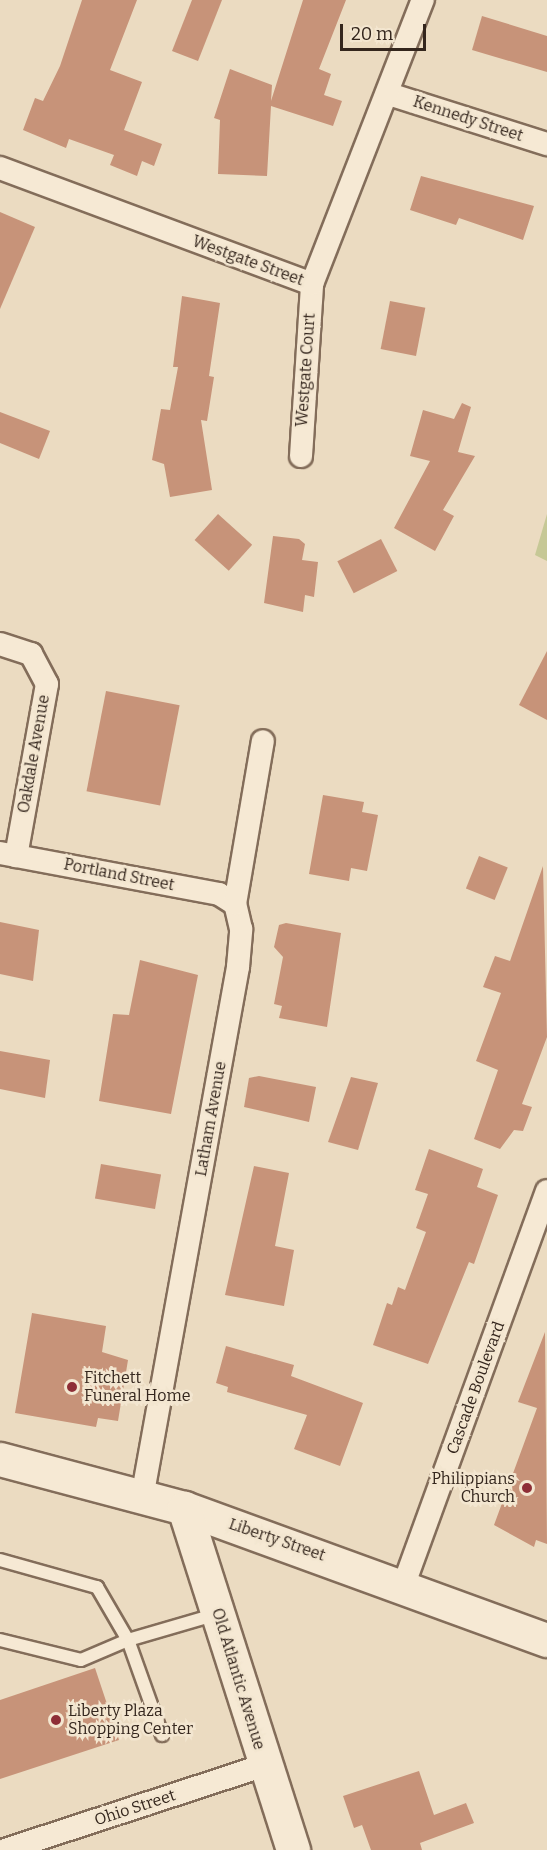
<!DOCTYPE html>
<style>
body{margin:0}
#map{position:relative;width:547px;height:1850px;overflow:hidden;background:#ebdbc1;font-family:Bitter,serif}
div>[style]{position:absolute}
.green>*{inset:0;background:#c6c896}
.building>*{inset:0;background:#c79379;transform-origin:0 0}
.roads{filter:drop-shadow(2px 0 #836d5a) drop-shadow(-2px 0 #836d5a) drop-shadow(0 2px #836d5a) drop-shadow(0 -2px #836d5a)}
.service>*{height:12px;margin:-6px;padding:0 6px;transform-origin:6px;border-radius:6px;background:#f6e9d4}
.minor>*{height:22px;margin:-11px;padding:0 11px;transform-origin:11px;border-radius:11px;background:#f6e9d4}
.secondary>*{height:33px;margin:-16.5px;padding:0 16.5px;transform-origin:16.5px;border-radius:16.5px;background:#f6e9d4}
.dots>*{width:16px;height:16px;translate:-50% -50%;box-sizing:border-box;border:3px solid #f3e6d0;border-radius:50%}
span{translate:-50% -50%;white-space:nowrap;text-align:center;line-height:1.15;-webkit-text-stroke:5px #f3e6d0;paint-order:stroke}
.street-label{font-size:16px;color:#34261d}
.poi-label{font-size:16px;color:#34261d}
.left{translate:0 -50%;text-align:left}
.right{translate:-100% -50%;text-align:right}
.scale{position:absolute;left:340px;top:24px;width:86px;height:27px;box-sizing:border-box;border:3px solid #34261d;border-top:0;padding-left:8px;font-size:18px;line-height:21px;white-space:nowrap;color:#34261d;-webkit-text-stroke:4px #f3e6d0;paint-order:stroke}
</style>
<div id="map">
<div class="green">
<div style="clip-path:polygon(547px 514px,547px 561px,535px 555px)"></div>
</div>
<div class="building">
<div style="clip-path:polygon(82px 0,137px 0,110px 70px,142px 82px,124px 130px,162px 144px,154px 166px,142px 161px,137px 176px,110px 165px,114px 155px,69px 139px,66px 148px,23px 130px,35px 98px,43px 101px,60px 66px)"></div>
<div style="clip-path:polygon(192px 0,222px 0,198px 61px,172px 51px)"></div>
<div style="clip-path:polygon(303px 0,346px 0,319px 69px,331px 74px,324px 95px,342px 101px,333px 126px,271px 106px,267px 176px,218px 174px,220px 120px,214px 118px,230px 69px,272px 85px,271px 101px)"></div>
<div style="clip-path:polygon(482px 16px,547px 36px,547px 72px,472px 50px)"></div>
<div style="clip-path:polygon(421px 176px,534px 206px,523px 240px,459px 218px,456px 225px,410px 210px)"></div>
<div style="clip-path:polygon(0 212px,35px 227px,0 309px)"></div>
<div style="clip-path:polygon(182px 296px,220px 303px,209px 376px,214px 377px,207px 421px,201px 420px,212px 490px,170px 497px,164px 464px,152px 460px,161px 409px,170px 410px,178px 367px,173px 367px)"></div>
<div style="left:390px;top:301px;width:36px;height:49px;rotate:11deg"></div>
<div style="clip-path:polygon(462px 403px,471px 407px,458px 452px,475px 456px,443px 510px,454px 516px,435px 551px,394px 528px,430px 461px,410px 456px,423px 410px,454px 419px)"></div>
<div style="clip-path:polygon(0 412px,50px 431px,39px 459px,0 443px)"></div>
<div style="left:218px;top:514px;width:46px;height:35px;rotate:42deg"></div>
<div style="clip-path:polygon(273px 536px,299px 539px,305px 544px,302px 560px,318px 562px,314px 597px,305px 595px,303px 612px,264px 603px)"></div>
<div style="left:381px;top:539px;width:36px;height:49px;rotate:63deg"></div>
<div style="clip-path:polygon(547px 651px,547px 720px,519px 705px)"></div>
<div style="left:106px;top:691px;width:75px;height:102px;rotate:11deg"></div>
<div style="clip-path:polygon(323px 795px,364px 802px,362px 812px,378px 815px,367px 871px,351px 868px,349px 881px,309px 874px)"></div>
<div style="left:479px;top:856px;width:31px;height:35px;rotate:22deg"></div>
<div style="clip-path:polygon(543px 866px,547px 1037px,522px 1104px,532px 1107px,523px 1131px,514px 1130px,500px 1149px,474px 1139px,498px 1070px,476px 1061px,501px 993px,483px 987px,495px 956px,510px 961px)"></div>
<div style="clip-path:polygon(0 922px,39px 930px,33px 981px,0 974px)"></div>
<div style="clip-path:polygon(286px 923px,341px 933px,327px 1027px,279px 1018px,282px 1006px,274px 1004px,283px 957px,274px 947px,279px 925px)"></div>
<div style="clip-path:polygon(140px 960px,198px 975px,171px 1114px,99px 1101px,113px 1014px,129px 1015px)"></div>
<div style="clip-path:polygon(0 1051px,50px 1060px,45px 1098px,0 1089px)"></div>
<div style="clip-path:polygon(259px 1076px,316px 1087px,309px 1122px,244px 1107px,249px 1078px)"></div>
<div style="clip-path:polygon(351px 1077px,378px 1083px,358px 1150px,328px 1142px)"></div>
<div style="clip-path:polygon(429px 1149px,483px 1169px,477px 1187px,498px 1195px,474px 1264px,469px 1262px,428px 1364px,373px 1345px,387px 1303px,392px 1305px,398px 1287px,405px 1290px,426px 1232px,416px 1228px,428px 1194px,415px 1190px)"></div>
<div style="left:101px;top:1164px;width:61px;height:35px;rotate:10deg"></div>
<div style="clip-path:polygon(254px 1166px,289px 1173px,275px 1246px,294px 1250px,284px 1306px,225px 1295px)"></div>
<div style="clip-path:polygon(32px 1313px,106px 1326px,102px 1352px,128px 1360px,118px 1421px,98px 1418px,96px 1427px,15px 1413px)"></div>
<div style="clip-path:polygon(545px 1332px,547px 1544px,536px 1540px,534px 1547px,494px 1525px,537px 1408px,518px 1402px)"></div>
<div style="clip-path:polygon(226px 1346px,294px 1365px,291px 1376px,363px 1403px,340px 1466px,294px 1449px,307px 1415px,227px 1392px,228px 1387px,216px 1383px)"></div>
<div style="clip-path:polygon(95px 1668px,119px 1740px,0 1779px,0 1700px)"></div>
<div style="clip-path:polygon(419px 1771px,434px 1815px,466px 1803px,474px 1823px,420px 1843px,422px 1850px,371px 1850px,362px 1825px,354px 1828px,343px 1796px)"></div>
</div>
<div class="roads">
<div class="service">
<div style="left:0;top:1560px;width:101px;rotate:15.6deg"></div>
<div style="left:97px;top:1587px;width:61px;rotate:59.7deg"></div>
<div style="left:128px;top:1640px;width:93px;rotate:-16.3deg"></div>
<div style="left:0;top:1640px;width:83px;rotate:13.9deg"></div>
<div style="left:81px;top:1660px;width:51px;rotate:-23.1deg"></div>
<div style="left:128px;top:1640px;width:101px;rotate:70.3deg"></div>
</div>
<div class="minor">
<div style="left:389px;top:94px;width:166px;rotate:17.6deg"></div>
<div style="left:0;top:168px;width:333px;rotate:20.4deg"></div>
<div style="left:301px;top:456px;width:172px;rotate:-86.3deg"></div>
<div style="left:312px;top:284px;width:305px;rotate:-68.7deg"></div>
<div style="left:0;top:644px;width:33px;rotate:18deg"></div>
<div style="left:31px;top:654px;width:34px;rotate:62deg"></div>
<div style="left:47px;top:684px;width:175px;rotate:100.2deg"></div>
<div style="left:0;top:853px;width:223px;rotate:10.6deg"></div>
<div style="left:219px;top:894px;width:19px;rotate:32deg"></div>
<div style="left:142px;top:1498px;width:540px;rotate:-79.75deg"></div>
<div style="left:238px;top:967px;width:38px;rotate:-85deg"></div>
<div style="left:241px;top:929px;width:26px;rotate:-103deg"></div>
<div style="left:235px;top:904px;width:165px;rotate:-80.3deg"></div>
<div style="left:404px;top:1584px;width:418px;rotate:-70deg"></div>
<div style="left:5px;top:1850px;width:274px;rotate:-18.1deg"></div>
</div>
<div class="secondary">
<div style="left:0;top:1459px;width:190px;rotate:14.9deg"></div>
<div style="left:184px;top:1508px;width:386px;rotate:20deg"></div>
<div style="left:184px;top:1508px;width:359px;rotate:72.3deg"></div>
</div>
</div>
<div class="dots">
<div style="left:72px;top:1387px;background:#8e2e36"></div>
<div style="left:527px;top:1488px;background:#8e2e36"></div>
<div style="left:56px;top:1720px;background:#8e2e36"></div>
</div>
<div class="street-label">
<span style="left:468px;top:119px;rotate:18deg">Kennedy Street</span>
<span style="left:248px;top:261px;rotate:20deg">Westgate Street</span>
<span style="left:306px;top:370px;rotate:-86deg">Westgate Court</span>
<span style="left:34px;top:754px;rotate:-80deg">Oakdale Avenue</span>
<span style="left:119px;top:875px;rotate:11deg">Portland Street</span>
<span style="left:211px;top:1119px;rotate:-80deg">Latham Avenue</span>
<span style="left:476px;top:1388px;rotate:-70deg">Cascade Boulevard</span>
<span style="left:277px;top:1540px;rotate:19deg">Liberty Street</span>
<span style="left:238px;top:1679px;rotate:73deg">Old Atlantic Avenue</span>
<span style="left:135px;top:1808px;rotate:-18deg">Ohio Street</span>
</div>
<div class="poi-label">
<span class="left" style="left:84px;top:1387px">Fitchett<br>Funeral Home</span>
<span class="right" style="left:515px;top:1488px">Philippians<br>Church</span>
<span class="left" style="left:68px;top:1720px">Liberty Plaza<br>Shopping Center</span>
</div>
<div class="scale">20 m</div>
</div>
